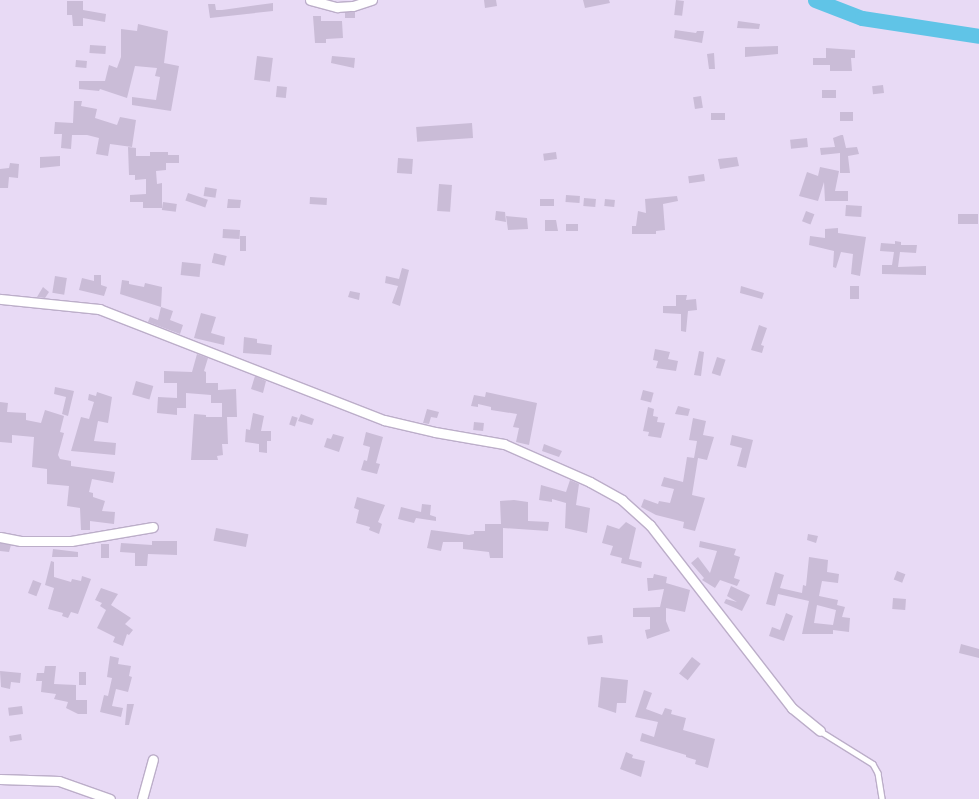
<!DOCTYPE html>
<style>
body{margin:0}
#map{position:relative;width:979px;height:799px;overflow:hidden;background:#e8daf5;font-family:"DejaVu Sans",sans-serif}
div>[style]{position:absolute}
.river>*{height:15px;margin:-7.5px;padding:0 7.5px;transform-origin:7.5px;border-radius:7.5px;background:#60c4e7}
.building>*{inset:0;background:#cabcd7;transform-origin:0 0}
.roads{filter:drop-shadow(1px 0 #bcaec9) drop-shadow(-1px 0 #bcaec9) drop-shadow(0 1px #bcaec9) drop-shadow(0 -1px #bcaec9)}
.service>*{height:4.5px;margin:-2.25px;padding:0 2.25px;transform-origin:2.25px;border-radius:2.25px;background:#fff}
.minor>*{height:9px;margin:-4.5px;padding:0 4.5px;transform-origin:4.5px;border-radius:4.5px;background:#fff}
span{translate:-50% -50%;white-space:nowrap;text-align:center;line-height:1.15;-webkit-text-stroke:4px #e8daf5;paint-order:stroke}
</style>
<div id="map">
<div class="river">
<div style="left:815px;top:0;width:50px;rotate:21deg"></div>
<div style="left:862px;top:18px;width:118px;rotate:8.7deg"></div>
</div>
<div class="building">
<div style="clip-path:polygon(484px 0,496px 0,497px 6px,485px 8px)"></div>
<div style="clip-path:polygon(583px 0,609px 0,610px 3px,585px 8px)"></div>
<div style="left:676px;top:0;width:8px;height:15px;rotate:7deg"></div>
<div style="clip-path:polygon(67px 1px,83px 1px,83px 10px,106px 14px,105px 22px,83px 18px,83px 26px,73px 26px,72px 15px,67px 15px)"></div>
<div style="clip-path:polygon(273px 3px,273px 11px,210px 18px,208px 4px,215px 4px,216px 10px,222px 10px)"></div>
<div style="left:355px;top:12px;width:6px;height:10px;rotate:90deg"></div>
<div style="clip-path:polygon(313px 16px,321px 16px,321px 21px,342px 21px,343px 38px,326px 39px,326px 43px,315px 43px)"></div>
<div style="clip-path:polygon(738px 21px,760px 24px,759px 29px,737px 28px)"></div>
<div style="clip-path:polygon(138px 24px,168px 31px,164px 63px,179px 66px,171px 111px,132px 105px,132px 97px,156px 100px,160px 77px,155px 76px,157px 68px,135px 66px,127px 98px,100px 89px,99px 91px,79px 89px,79px 81px,105px 81px,109px 65px,117px 68px,121px 57px,121px 29px,137px 31px)"></div>
<div style="clip-path:polygon(675px 30px,696px 33px,697px 31px,704px 31px,702px 43px,674px 38px)"></div>
<div style="left:90px;top:45px;width:16px;height:8px;rotate:4deg"></div>
<div style="clip-path:polygon(778px 46px,778px 54px,745px 57px,745px 47px)"></div>
<div style="clip-path:polygon(826px 48px,855px 50px,855px 58px,851px 58px,852px 71px,830px 71px,830px 65px,813px 65px,813px 58px,826px 58px)"></div>
<div style="clip-path:polygon(714px 53px,715px 69px,709px 69px,707px 54px)"></div>
<div style="left:257px;top:56px;width:16px;height:24px;rotate:7deg"></div>
<div style="clip-path:polygon(332px 56px,355px 58px,354px 68px,331px 63px)"></div>
<div style="left:76px;top:60px;width:11px;height:7px;rotate:5deg"></div>
<div style="left:883px;top:85px;width:8px;height:11px;rotate:83deg"></div>
<div style="left:277px;top:86px;width:10px;height:11px;rotate:6deg"></div>
<div style="left:836px;top:90px;width:8px;height:14px;rotate:90deg"></div>
<div style="left:701px;top:96px;width:12px;height:8px;rotate:81deg"></div>
<div style="clip-path:polygon(74px 101px,82px 101px,81px 106px,97px 109px,95px 118px,117px 125px,120px 117px,136px 120px,132px 147px,110px 144px,108px 156px,96px 154px,99px 138px,87px 135px,72px 135px,71px 149px,61px 148px,62px 134px,54px 134px,55px 122px,73px 123px)"></div>
<div style="left:840px;top:112px;width:13px;height:9px"></div>
<div style="left:711px;top:113px;width:14px;height:7px"></div>
<div style="left:472px;top:123px;width:15px;height:56px;rotate:86deg"></div>
<div style="clip-path:polygon(841px 135px,843px 135px,846px 148px,857px 147px,859px 154px,848px 156px,850px 173px,840px 173px,840px 153px,821px 155px,820px 148px,835px 147px,833px 138px)"></div>
<div style="left:807px;top:138px;width:9px;height:17px;rotate:84deg"></div>
<div style="clip-path:polygon(128px 147px,136px 148px,136px 156px,150px 156px,150px 152px,168px 152px,168px 155px,179px 155px,179px 163px,166px 163px,166px 170px,156px 171px,157px 184px,162px 183px,162px 208px,143px 208px,143px 202px,130px 202px,130px 195px,146px 194px,146px 179px,135px 180px,135px 175px,129px 175px)"></div>
<div style="left:556px;top:152px;width:7px;height:13px;rotate:82deg"></div>
<div style="clip-path:polygon(60px 156px,60px 166px,40px 168px,40px 157px)"></div>
<div style="clip-path:polygon(737px 157px,739px 166px,720px 169px,718px 159px)"></div>
<div style="left:398px;top:158px;width:15px;height:15px;rotate:4deg"></div>
<div style="clip-path:polygon(10px 163px,19px 164px,18px 178px,9px 177px,8px 188px,0 188px,0 169px,9px 168px)"></div>
<div style="clip-path:polygon(820px 167px,839px 171px,835px 191px,848px 191px,848px 201px,825px 201px,824px 182px,818px 201px,799px 196px,807px 172px,818px 176px)"></div>
<div style="left:704px;top:174px;width:7px;height:16px;rotate:82deg"></div>
<div style="left:439px;top:184px;width:13px;height:27px;rotate:4deg"></div>
<div style="left:205px;top:187px;width:12px;height:9px;rotate:9deg"></div>
<div style="left:188px;top:193px;width:21px;height:8px;rotate:19deg"></div>
<div style="left:566px;top:195px;width:14px;height:7px;rotate:4deg"></div>
<div style="clip-path:polygon(677px 196px,678px 201px,663px 204px,665px 230px,656px 231px,656px 234px,632px 234px,632px 226px,636px 226px,638px 211px,646px 213px,645px 199px)"></div>
<div style="left:310px;top:197px;width:17px;height:7px;rotate:3deg"></div>
<div style="left:584px;top:198px;width:12px;height:8px;rotate:5deg"></div>
<div style="clip-path:polygon(228px 199px,241px 200px,240px 208px,227px 208px)"></div>
<div style="left:554px;top:199px;width:7px;height:14px;rotate:90deg"></div>
<div style="left:605px;top:199px;width:10px;height:7px;rotate:6deg"></div>
<div style="left:163px;top:202px;width:14px;height:8px;rotate:8deg"></div>
<div style="left:846px;top:205px;width:16px;height:11px;rotate:4deg"></div>
<div style="clip-path:polygon(496px 211px,505px 212px,506px 222px,495px 220px)"></div>
<div style="left:806px;top:211px;width:9px;height:11px;rotate:21deg"></div>
<div style="left:958px;top:214px;width:20px;height:10px"></div>
<div style="clip-path:polygon(506px 216px,527px 218px,528px 229px,508px 230px)"></div>
<div style="clip-path:polygon(545px 220px,556px 220px,558px 231px,545px 231px)"></div>
<div style="left:566px;top:224px;width:12px;height:7px"></div>
<div style="clip-path:polygon(838px 228px,838px 233px,866px 237px,860px 276px,851px 274px,853px 254px,841px 252px,836px 268px,833px 267px,834px 251px,809px 245px,810px 236px,825px 238px,825px 229px)"></div>
<div style="left:223px;top:229px;width:17px;height:9px;rotate:3deg"></div>
<div style="left:240px;top:236px;width:6px;height:15px"></div>
<div style="clip-path:polygon(895px 241px,901px 242px,901px 245px,917px 245px,916px 253px,900px 252px,898px 267px,926px 266px,926px 275px,882px 274px,882px 265px,892px 265px,894px 252px,880px 251px,881px 243px,895px 244px)"></div>
<div style="left:214px;top:253px;width:13px;height:10px;rotate:13deg"></div>
<div style="left:182px;top:262px;width:19px;height:13px;rotate:6deg"></div>
<div style="clip-path:polygon(402px 268px,409px 270px,400px 306px,392px 303px,398px 286px,385px 283px,386px 276px,399px 279px)"></div>
<div style="clip-path:polygon(94px 275px,101px 275px,101px 285px,107px 287px,104px 296px,79px 290px,82px 278px,94px 281px)"></div>
<div style="left:55px;top:276px;width:12px;height:17px;rotate:9deg"></div>
<div style="clip-path:polygon(122px 280px,129px 281px,129px 284px,144px 287px,145px 283px,162px 287px,161px 307px,173px 311px,170px 320px,183px 325px,180px 334px,148px 322px,150px 317px,158px 320px,161px 307px,120px 294px)"></div>
<div style="clip-path:polygon(741px 286px,764px 293px,762px 299px,740px 293px)"></div>
<div style="left:850px;top:286px;width:9px;height:13px"></div>
<div style="clip-path:polygon(43px 287px,49px 292px,45px 298px,37px 297px)"></div>
<div style="clip-path:polygon(350px 291px,360px 293px,359px 300px,348px 297px)"></div>
<div style="clip-path:polygon(676px 295px,687px 295px,686px 300px,696px 299px,697px 310px,688px 311px,686px 332px,681px 331px,681px 314px,663px 313px,663px 306px,676px 306px)"></div>
<div style="clip-path:polygon(201px 313px,216px 317px,211px 333px,225px 337px,224px 345px,194px 338px)"></div>
<div style="clip-path:polygon(759px 325px,767px 328px,761px 345px,764px 346px,762px 353px,751px 350px)"></div>
<div style="clip-path:polygon(244px 337px,257px 339px,257px 343px,272px 345px,271px 355px,243px 353px)"></div>
<div style="clip-path:polygon(655px 349px,670px 352px,668px 359px,678px 361px,676px 371px,656px 368px,658px 361px,653px 360px)"></div>
<div style="clip-path:polygon(699px 351px,704px 352px,701px 376px,694px 375px)"></div>
<div style="clip-path:polygon(197px 354px,208px 358px,204px 371px,206px 372px,206px 383px,218px 383px,218px 390px,236px 389px,237px 417px,227px 417px,228px 444px,222px 444px,223px 455px,217px 456px,218px 460px,191px 460px,194px 414px,206px 415px,206px 417px,222px 417px,222px 403px,211px 403px,211px 395px,186px 393px,186px 408px,177px 408px,177px 415px,157px 413px,158px 397px,177px 398px,177px 383px,164px 383px,164px 371px,192px 372px)"></div>
<div style="left:717px;top:357px;width:9px;height:17px;rotate:18deg"></div>
<div style="clip-path:polygon(255px 376px,266px 381px,263px 393px,251px 389px)"></div>
<div style="left:136px;top:381px;width:18px;height:14px;rotate:16deg"></div>
<div style="clip-path:polygon(55px 387px,74px 391px,68px 416px,62px 414px,66px 397px,54px 394px)"></div>
<div style="left:643px;top:390px;width:11px;height:10px;rotate:15deg"></div>
<div style="clip-path:polygon(97px 392px,112px 397px,108px 423px,98px 421px,94px 441px,116px 443px,115px 455px,71px 451px,81px 417px,89px 419px,94px 402px,88px 400px,89px 394px,96px 396px)"></div>
<div style="clip-path:polygon(486px 392px,537px 403px,529px 445px,516px 442px,519px 428px,513px 427px,517px 414px,491px 410px,491px 407px,478px 404px,478px 407px,471px 406px,474px 395px,485px 397px)"></div>
<div style="clip-path:polygon(0 402px,8px 403px,7px 412px,26px 413px,26px 420px,41px 423px,45px 410px,64px 416px,60px 432px,64px 433px,58px 455px,60px 459px,71px 461px,71px 466px,115px 472px,113px 483px,92px 479px,89px 492px,93px 493px,93px 497px,105px 501px,102px 511px,115px 512px,114px 524px,90px 521px,90px 530px,81px 530px,80px 508px,67px 506px,69px 486px,47px 484px,47px 469px,32px 467px,34px 437px,12px 435px,12px 443px,0 442px)"></div>
<div style="clip-path:polygon(678px 406px,690px 409px,688px 416px,675px 414px)"></div>
<div style="clip-path:polygon(648px 407px,654px 409px,653px 416px,658px 417px,657px 422px,665px 423px,661px 438px,648px 436px,649px 432px,643px 431px)"></div>
<div style="clip-path:polygon(427px 409px,439px 412px,437px 418px,431px 417px,429px 424px,423px 423px)"></div>
<div style="clip-path:polygon(253px 413px,264px 416px,261px 431px,271px 431px,271px 441px,267px 441px,267px 453px,259px 452px,259px 444px,245px 442px,246px 429px,250px 430px)"></div>
<div style="clip-path:polygon(301px 414px,314px 419px,312px 425px,298px 421px)"></div>
<div style="left:292px;top:416px;width:6px;height:9px;rotate:18deg"></div>
<div style="clip-path:polygon(693px 418px,706px 421px,703px 435px,714px 437px,707px 460px,698px 458px,692px 495px,705px 498px,695px 531px,683px 528px,684px 522px,656px 515px,641px 507px,644px 499px,658px 504px,659px 501px,670px 503px,674px 489px,661px 486px,664px 477px,683px 482px,687px 457px,694px 458px,697px 441px,689px 440px)"></div>
<div style="left:474px;top:422px;width:10px;height:8px;rotate:6deg"></div>
<div style="clip-path:polygon(366px 432px,383px 437px,376px 463px,380px 464px,377px 474px,361px 470px,364px 460px,367px 461px,370px 447px,363px 445px)"></div>
<div style="clip-path:polygon(333px 434px,344px 437px,339px 452px,324px 447px,327px 438px,331px 439px)"></div>
<div style="clip-path:polygon(732px 435px,753px 440px,746px 468px,737px 466px,742px 448px,730px 445px)"></div>
<div style="clip-path:polygon(544px 444px,562px 451px,559px 457px,542px 451px)"></div>
<div style="clip-path:polygon(570px 480px,579px 484px,576px 505px,590px 508px,587px 533px,565px 528px,566px 503px,552px 499px,552px 502px,539px 500px,541px 485px,566px 492px)"></div>
<div style="clip-path:polygon(357px 497px,385px 505px,378px 522px,382px 524px,379px 534px,369px 530px,370px 527px,356px 523px,359px 510px,354px 508px)"></div>
<div style="clip-path:polygon(514px 500px,528px 502px,528px 521px,549px 522px,548px 531px,503px 528px,503px 558px,490px 558px,489px 552px,463px 549px,463px 542px,443px 542px,441px 551px,427px 548px,431px 530px,469px 535px,474px 534px,474px 531px,485px 531px,485px 524px,501px 524px,500px 501px)"></div>
<div style="clip-path:polygon(422px 504px,431px 505px,430px 515px,436px 517px,436px 521px,416px 518px,414px 523px,398px 519px,401px 507px,421px 512px)"></div>
<div style="clip-path:polygon(626px 522px,636px 528px,629px 559px,642px 562px,641px 568px,621px 563px,622px 558px,610px 555px,613px 546px,602px 543px,607px 525px,619px 529px)"></div>
<div style="left:216px;top:528px;width:33px;height:13px;rotate:11deg"></div>
<div style="clip-path:polygon(808px 534px,818px 536px,816px 543px,807px 540px)"></div>
<div style="clip-path:polygon(152px 541px,177px 541px,177px 555px,148px 554px,147px 566px,135px 566px,135px 553px,120px 552px,121px 543px,152px 545px)"></div>
<div style="clip-path:polygon(700px 541px,736px 549px,734px 555px,740px 557px,734px 578px,740px 580px,737px 586px,720px 580px,715px 588px,702px 580px,704px 578px,691px 563px,698px 557px,710px 573px,717px 551px,699px 547px)"></div>
<div style="clip-path:polygon(0 543px,11px 545px,9px 552px,0 551px)"></div>
<div style="left:101px;top:544px;width:8px;height:14px"></div>
<div style="clip-path:polygon(53px 549px,78px 552px,78px 557px,52px 557px)"></div>
<div style="clip-path:polygon(evenodd,809px 557px,828px 560px,827px 572px,839px 574px,838px 583px,822px 581px,819px 596px,838px 600px,837px 605px,845px 607px,842px 617px,850px 618px,849px 632px,833px 630px,833px 634px,802px 634px,809px 601px,778px 594px,775px 606px,766px 604px,775px 572px,784px 575px,780px 588px,802px 593px,803px 585px,806px 586px,809px 557px,817px 605px,836px 610px,833px 625px,814px 623px,817px 605px)"></div>
<div style="clip-path:polygon(51px 561px,54px 562px,54px 577px,71px 582px,72px 579px,81px 581px,82px 576px,91px 579px,78px 614px,71px 612px,68px 618px,62px 616px,63px 613px,48px 609px,54px 588px,45px 585px)"></div>
<div style="left:897px;top:571px;width:9px;height:9px;rotate:21deg"></div>
<div style="clip-path:polygon(654px 574px,667px 577px,666px 583px,690px 590px,685px 612px,666px 608px,666px 621px,670px 631px,647px 639px,645px 630px,650px 629px,650px 617px,633px 617px,633px 608px,660px 607px,664px 589px,648px 591px,647px 578px,653px 578px)"></div>
<div style="left:33px;top:580px;width:9px;height:14px;rotate:21deg"></div>
<div style="clip-path:polygon(731px 586px,750px 595px,742px 611px,724px 603px,726px 599px,737px 602px,727px 596px)"></div>
<div style="clip-path:polygon(101px 588px,118px 594px,111px 605px,131px 618px,125px 624px,133px 630px,129px 635px,127px 634px,123px 646px,113px 642px,115px 637px,97px 628px,106px 610px,100px 606px,102px 603px,95px 600px)"></div>
<div style="left:893px;top:598px;width:13px;height:11px;rotate:4deg"></div>
<div style="clip-path:polygon(786px 613px,793px 616px,784px 641px,769px 636px,772px 627px,780px 630px)"></div>
<div style="left:602px;top:635px;width:8px;height:15px;rotate:83deg"></div>
<div style="clip-path:polygon(961px 644px,979px 649px,979px 658px,959px 653px)"></div>
<div style="clip-path:polygon(110px 656px,119px 658px,118px 664px,131px 666px,129px 676px,132px 677px,128px 692px,116px 689px,112px 706px,123px 708px,121px 717px,100px 712px,104px 695px,108px 696px,112px 678px,107px 677px)"></div>
<div style="left:692px;top:657px;width:11px;height:21px;rotate:38deg"></div>
<div style="clip-path:polygon(45px 666px,56px 666px,54px 684px,76px 685px,76px 700px,87px 700px,87px 714px,78px 714px,66px 708px,68px 702px,54px 699px,56px 694px,41px 692px,42px 681px,36px 681px,37px 673px,44px 673px)"></div>
<div style="clip-path:polygon(0 671px,21px 673px,20px 683px,11px 682px,10px 689px,1px 687px)"></div>
<div style="left:79px;top:672px;width:7px;height:13px"></div>
<div style="clip-path:polygon(601px 677px,628px 680px,626px 703px,617px 703px,616px 713px,598px 707px)"></div>
<div style="clip-path:polygon(644px 690px,652px 693px,646px 709px,662px 715px,665px 708px,672px 710px,671px 714px,686px 718px,683px 730px,715px 739px,708px 768px,695px 764px,696px 760px,686px 757px,686px 755px,640px 741px,642px 733px,654px 737px,658px 722px,635px 717px)"></div>
<div style="clip-path:polygon(127px 704px,134px 704px,129px 725px,125px 725px)"></div>
<div style="left:22px;top:706px;width:8px;height:14px;rotate:83deg"></div>
<div style="left:21px;top:734px;width:6px;height:12px;rotate:81deg"></div>
<div style="clip-path:polygon(626px 752px,633px 755px,632px 758px,645px 761px,641px 777px,620px 769px)"></div>
</div>
<div class="roads">
<div class="service">
<div style="left:820px;top:731px;width:62px;rotate:31.9deg"></div>
<div style="left:873px;top:764px;width:10px;rotate:61deg"></div>
<div style="left:878px;top:773px;width:26px;rotate:81deg"></div>
</div>
<div class="minor">
<div style="left:310px;top:0;width:28px;rotate:15deg"></div>
<div style="left:337px;top:7px;width:16px;rotate:-4deg"></div>
<div style="left:353px;top:6px;width:20px;rotate:-18deg"></div>
<div style="left:0;top:299px;width:100px;rotate:5.8deg"></div>
<div style="left:99px;top:309px;width:306px;rotate:21.3deg"></div>
<div style="left:384px;top:420px;width:52px;rotate:13.2deg"></div>
<div style="left:435px;top:432px;width:70px;rotate:9.9deg"></div>
<div style="left:504px;top:444px;width:94px;rotate:23.8deg"></div>
<div style="left:590px;top:482px;width:37px;rotate:29deg"></div>
<div style="left:622px;top:500px;width:38px;rotate:42deg"></div>
<div style="left:650px;top:525px;width:232px;rotate:52.2deg"></div>
<div style="left:792px;top:708px;width:36px;rotate:39deg"></div>
<div style="left:0;top:537px;width:21px;rotate:11deg"></div>
<div style="left:21px;top:541px;width:50px"></div>
<div style="left:71px;top:541px;width:83px;rotate:-9.7deg"></div>
<div style="left:0;top:779px;width:59px;rotate:1.9deg"></div>
<div style="left:59px;top:781px;width:54px;rotate:19.4deg"></div>
<div style="left:142px;top:799px;width:41px;rotate:-74.6deg"></div>
</div>
</div>
</div>
